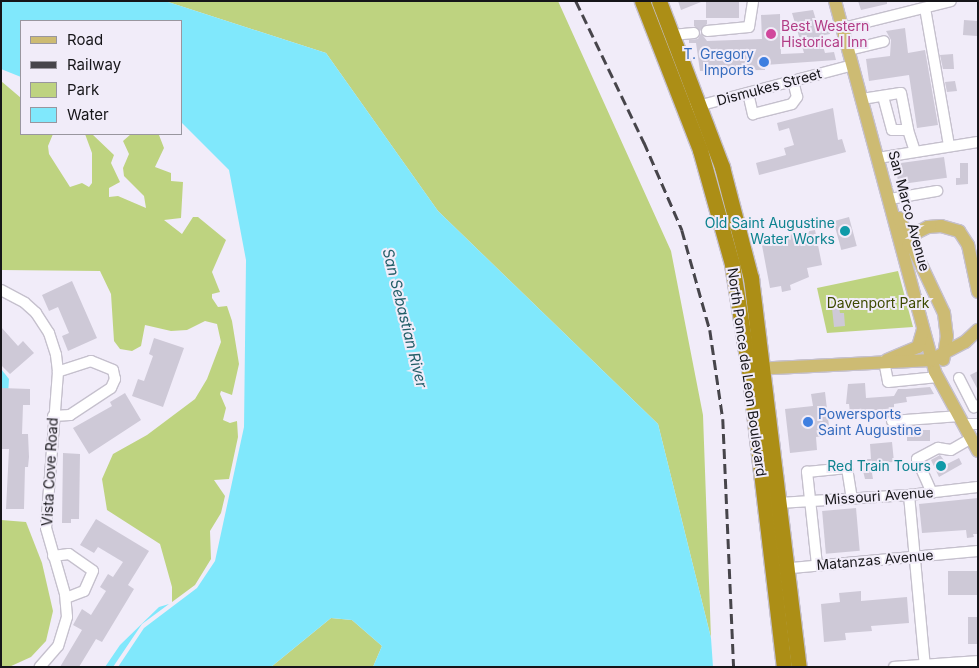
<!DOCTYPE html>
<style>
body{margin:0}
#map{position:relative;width:979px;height:668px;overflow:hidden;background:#f1ecf9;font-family:Inter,sans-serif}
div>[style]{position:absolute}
.green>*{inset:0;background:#bed380}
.water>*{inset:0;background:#80e8fc}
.building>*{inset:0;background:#cec9d7;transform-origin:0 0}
.roads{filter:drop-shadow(1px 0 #c5c0cd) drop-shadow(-1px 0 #c5c0cd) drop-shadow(0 1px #c5c0cd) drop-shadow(0 -1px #c5c0cd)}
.minor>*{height:10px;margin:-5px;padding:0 5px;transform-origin:5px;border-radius:5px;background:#fff}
.major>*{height:12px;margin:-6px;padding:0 6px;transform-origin:6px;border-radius:6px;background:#cdbb73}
.highway>*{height:15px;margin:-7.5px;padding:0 7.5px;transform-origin:7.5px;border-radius:7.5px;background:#ac8e16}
.rail>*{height:2.5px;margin-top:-1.25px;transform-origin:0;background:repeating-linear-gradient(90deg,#47454b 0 10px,transparent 0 15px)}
.dots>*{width:14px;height:14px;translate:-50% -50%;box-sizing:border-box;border:2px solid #f1ecf9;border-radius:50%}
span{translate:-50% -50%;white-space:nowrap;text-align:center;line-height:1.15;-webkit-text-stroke:4px #f1ecf9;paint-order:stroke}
.hotel-label{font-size:14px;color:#b23c85}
.left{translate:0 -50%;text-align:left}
.shop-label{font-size:14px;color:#366cbe}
.right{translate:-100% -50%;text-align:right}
.street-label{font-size:14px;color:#161519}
.culture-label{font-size:14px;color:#0d838f}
.park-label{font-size:14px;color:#3d4a00}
.water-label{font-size:15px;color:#225e68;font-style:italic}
.frame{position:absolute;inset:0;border:2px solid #161519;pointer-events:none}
.legend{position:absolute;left:20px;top:20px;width:162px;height:115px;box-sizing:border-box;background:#f1ecf9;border:1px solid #99969f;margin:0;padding:6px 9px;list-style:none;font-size:15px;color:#161519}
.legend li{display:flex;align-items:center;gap:10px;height:25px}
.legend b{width:25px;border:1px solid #99969f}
</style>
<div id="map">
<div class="green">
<div style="clip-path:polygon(165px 1px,558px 1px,671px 251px,703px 415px,711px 638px,658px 424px,438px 211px,326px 53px)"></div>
<div style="clip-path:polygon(1px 81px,21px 98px,21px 134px,53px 134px,48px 146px,49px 154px,70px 187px,82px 183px,89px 187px,92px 183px,92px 153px,85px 134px,92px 134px,114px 155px,111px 163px,120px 182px,109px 188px,109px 197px,118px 196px,146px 208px,144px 196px,124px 176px,123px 168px,129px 154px,123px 141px,131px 134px,159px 135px,164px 148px,155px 167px,171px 173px,171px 181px,183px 182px,181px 218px,164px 220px,182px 234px,193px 217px,198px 217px,226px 240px,212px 272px,220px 292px,212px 294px,212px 298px,218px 307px,227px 306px,232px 321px,239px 364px,232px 395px,221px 391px,220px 394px,226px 408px,223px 420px,230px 423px,237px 421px,238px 437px,229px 479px,214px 480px,225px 496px,221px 513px,210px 531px,211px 559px,195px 585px,172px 602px,172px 587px,160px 544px,107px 510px,102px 479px,113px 454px,147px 435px,195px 399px,207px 379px,221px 342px,217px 324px,205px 321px,187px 330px,171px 331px,145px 325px,141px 346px,132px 351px,120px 349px,114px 341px,111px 294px,100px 271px,1px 270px)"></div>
<div style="clip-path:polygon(898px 271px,913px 327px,827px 333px,817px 288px)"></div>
<div style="clip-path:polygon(1px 520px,26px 522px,42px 563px,53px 611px,46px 641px,31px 657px,9px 667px,1px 667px)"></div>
<div style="clip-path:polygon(331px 618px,352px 620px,382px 646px,373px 667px,271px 667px)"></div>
</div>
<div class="water">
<div style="clip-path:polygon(1px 1px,165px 1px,326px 53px,438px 211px,658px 424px,711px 638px,713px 667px,373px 667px,382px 646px,352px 620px,331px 618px,271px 667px,118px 667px,144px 628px,197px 588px,215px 561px,244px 427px,246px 260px,229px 170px,181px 122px,181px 21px,21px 21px,21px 77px,1px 69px)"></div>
<div style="clip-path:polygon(1px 369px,9px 379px,6px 427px,1px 427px)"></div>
<div style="clip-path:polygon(169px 604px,142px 624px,113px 667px,105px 667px,120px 645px,159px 607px)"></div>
</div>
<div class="building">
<div style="clip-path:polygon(678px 1px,701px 1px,701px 2px,681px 10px)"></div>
<div style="left:706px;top:1px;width:33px;height:17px"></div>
<div style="clip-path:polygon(858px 1px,887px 1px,887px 4px,861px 10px)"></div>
<div style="clip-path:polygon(813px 10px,819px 30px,828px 28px,830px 34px,820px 36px,825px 53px,834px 52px,836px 60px,765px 65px,765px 70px,700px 71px,696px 43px,689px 43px,689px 40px,698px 39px,701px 33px,707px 41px,762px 39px,761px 15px,780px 14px,781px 54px,804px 53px,792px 13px)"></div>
<div style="clip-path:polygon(694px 20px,707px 20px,707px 24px,700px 31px,694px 26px)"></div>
<div style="left:964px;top:20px;width:14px;height:15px;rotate:4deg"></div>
<div style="clip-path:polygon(905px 28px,908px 53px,925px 50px,938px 125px,917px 128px,909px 75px,869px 81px,866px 59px,890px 56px,891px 40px,886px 31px)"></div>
<div style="clip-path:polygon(953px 54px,954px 69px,943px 69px,940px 55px)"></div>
<div style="clip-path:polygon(955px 81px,957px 91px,947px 92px,945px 82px)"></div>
<div style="clip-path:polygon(833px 108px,838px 140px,842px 139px,846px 152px,759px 175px,756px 163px,786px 155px,784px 148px,794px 145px,789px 128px,779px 131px,777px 123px)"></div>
<div style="left:944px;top:157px;width:21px;height:49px;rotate:82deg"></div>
<div style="clip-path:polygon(960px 163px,968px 163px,968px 184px,956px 185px,956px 178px,960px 178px)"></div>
<div style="left:849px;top:217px;width:30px;height:16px;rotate:75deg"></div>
<div style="clip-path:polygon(815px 230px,822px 265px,807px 268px,809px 277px,790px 285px,791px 290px,782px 292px,781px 286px,770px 288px,761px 240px)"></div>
<div style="clip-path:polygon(72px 281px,97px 338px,68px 351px,62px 336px,69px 333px,58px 307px,49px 311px,42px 295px)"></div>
<div style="clip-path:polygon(839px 307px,840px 313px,844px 313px,845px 326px,834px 327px,832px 308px)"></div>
<div style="clip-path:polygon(1px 327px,18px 346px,23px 341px,34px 353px,10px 374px,1px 365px)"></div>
<div style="clip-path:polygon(154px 338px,184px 348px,163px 407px,132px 396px,138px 379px,144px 381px,153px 356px,149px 354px)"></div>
<div style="clip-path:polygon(978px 371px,978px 390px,970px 375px)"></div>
<div style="clip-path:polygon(865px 383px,866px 398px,894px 396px,898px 389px,906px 389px,930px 387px,934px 394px,906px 397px,907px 402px,894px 404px,894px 408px,850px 413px,849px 404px,846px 404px,848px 384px)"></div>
<div style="clip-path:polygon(1px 388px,30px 389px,30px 405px,23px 405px,22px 434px,28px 434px,29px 457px,28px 467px,25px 467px,24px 509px,6px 509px,9px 449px,1px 449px)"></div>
<div style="clip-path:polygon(825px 392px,830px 435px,816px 437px,817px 450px,790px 453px,785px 409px,813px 406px,811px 394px)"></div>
<div style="clip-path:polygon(125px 393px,141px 420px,89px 454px,73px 428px,112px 406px,110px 402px)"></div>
<div style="left:930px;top:430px;width:11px;height:23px;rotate:90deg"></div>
<div style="clip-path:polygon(892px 442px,894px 462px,876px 463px,877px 473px,872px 473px,873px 479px,865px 479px,860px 459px,871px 459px,870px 444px)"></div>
<div style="clip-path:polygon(63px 453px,80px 454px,79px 519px,71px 519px,71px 523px,62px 523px)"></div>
<div style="clip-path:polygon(940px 455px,947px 464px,959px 458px,962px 464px,939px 477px,931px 460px)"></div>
<div style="clip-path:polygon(978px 498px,978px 534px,973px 534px,974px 537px,967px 538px,966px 530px,922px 533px,919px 504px)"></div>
<div style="left:856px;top:508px;width:43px;height:34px;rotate:85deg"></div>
<div style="clip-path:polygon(96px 519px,149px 551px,128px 585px,134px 589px,102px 642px,96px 639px,79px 667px,60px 667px,82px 630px,73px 625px,82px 609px,91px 615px,106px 591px,100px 587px,108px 574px,113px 577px,123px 562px,98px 547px,94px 553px,80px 545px)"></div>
<div style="left:978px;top:571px;width:24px;height:30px;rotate:90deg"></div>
<div style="clip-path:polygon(861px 591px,861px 601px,907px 597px,909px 623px,871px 626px,872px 631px,845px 633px,846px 640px,824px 642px,821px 604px,840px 602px,839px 593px)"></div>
<div style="left:978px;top:617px;width:27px;height:10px;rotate:90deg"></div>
</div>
<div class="roads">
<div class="minor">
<div style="left:925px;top:8px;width:140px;rotate:80.1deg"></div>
<div style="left:843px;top:28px;width:111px;rotate:-14deg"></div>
<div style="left:707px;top:31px;width:42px;rotate:-5.4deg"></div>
<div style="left:749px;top:27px;width:26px;rotate:-81deg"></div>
<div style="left:672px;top:35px;width:22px;rotate:-5deg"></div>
<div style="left:849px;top:50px;width:36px;rotate:-14deg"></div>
<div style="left:748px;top:93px;width:22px;rotate:77deg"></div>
<div style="left:753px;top:114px;width:40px;rotate:-14.4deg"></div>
<div style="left:792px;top:104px;width:9px;rotate:-54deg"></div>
<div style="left:797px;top:97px;width:16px;rotate:-104deg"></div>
<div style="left:862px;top:99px;width:39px;rotate:-9deg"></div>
<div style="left:901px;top:93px;width:38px;rotate:79deg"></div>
<div style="left:908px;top:130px;width:16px;rotate:180deg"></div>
<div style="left:892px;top:130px;width:35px;rotate:-105deg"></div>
<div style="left:694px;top:107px;width:164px;rotate:-14.8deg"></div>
<div style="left:908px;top:130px;width:23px;rotate:72deg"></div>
<div style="left:878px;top:158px;width:101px;rotate:-9.1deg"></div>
<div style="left:890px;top:199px;width:48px;rotate:-9.7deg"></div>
<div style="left:1px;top:290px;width:27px;rotate:28deg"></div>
<div style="left:25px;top:303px;width:15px;rotate:42deg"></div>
<div style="left:36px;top:313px;width:24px;rotate:57deg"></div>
<div style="left:49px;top:333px;width:23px;rotate:72deg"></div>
<div style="left:56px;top:355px;width:17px;rotate:83deg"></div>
<div style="left:58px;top:372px;width:156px;rotate:94.4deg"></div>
<div style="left:46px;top:528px;width:69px;rotate:73.9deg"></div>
<div style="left:65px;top:594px;width:23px;rotate:85deg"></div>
<div style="left:67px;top:617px;width:30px;rotate:107deg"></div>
<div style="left:58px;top:646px;width:28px;rotate:131deg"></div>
<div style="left:884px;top:361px;width:21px;rotate:79deg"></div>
<div style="left:888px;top:382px;width:50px;rotate:-5.7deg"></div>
<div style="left:959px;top:378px;width:33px;rotate:63deg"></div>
<div style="left:974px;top:407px;width:4px;rotate:-27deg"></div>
<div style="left:53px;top:416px;width:17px;rotate:-3deg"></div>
<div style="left:70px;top:415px;width:49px;rotate:-33.4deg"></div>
<div style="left:111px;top:388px;width:10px;rotate:-66deg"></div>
<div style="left:115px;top:379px;width:9px;rotate:-103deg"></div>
<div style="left:113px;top:370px;width:24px;rotate:-158deg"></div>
<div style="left:91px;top:361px;width:35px;rotate:162deg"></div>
<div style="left:892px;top:421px;width:68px;rotate:-4.2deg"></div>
<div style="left:964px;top:424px;width:14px"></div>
<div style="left:932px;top:493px;width:37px;rotate:-114deg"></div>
<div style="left:917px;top:459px;width:24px;rotate:-28deg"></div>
<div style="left:938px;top:448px;width:13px;rotate:9deg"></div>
<div style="left:951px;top:450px;width:24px;rotate:-30deg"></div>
<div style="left:909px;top:495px;width:173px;rotate:84.7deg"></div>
<div style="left:779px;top:503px;width:130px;rotate:-3.5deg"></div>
<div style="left:909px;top:495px;width:69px;rotate:-6.6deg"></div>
<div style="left:53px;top:556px;width:16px;rotate:-7deg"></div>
<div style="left:69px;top:554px;width:29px;rotate:35deg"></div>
<div style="left:93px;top:571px;width:22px;rotate:114deg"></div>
<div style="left:84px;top:591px;width:19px;rotate:159deg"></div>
<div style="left:817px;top:565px;width:94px;rotate:-96.1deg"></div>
<div style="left:807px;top:472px;width:40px;rotate:-5.7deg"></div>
<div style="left:847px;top:468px;width:30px;rotate:81deg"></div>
<div style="left:780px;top:569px;width:199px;rotate:-5.2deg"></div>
<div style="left:894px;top:667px;width:84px;rotate:-4.1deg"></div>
</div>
<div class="major">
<div style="left:835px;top:1px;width:384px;rotate:74.9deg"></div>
<div style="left:935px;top:372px;width:90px;rotate:61.4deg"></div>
<div style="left:899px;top:218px;width:105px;rotate:64.7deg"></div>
<div style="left:944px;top:313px;width:23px;rotate:83deg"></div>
<div style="left:947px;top:336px;width:24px;rotate:99deg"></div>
<div style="left:908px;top:246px;width:15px;rotate:-58deg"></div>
<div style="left:916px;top:233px;width:13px;rotate:-27deg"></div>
<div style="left:928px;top:227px;width:13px;rotate:-4deg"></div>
<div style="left:941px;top:226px;width:19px;rotate:16deg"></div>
<div style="left:959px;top:231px;width:17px;rotate:57deg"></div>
<div style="left:968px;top:245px;width:48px;rotate:78deg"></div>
<div style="left:887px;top:360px;width:34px;rotate:-23deg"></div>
<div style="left:918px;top:347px;width:18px;rotate:-74deg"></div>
<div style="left:754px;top:369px;width:177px;rotate:-2.9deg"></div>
<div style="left:931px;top:360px;width:38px;rotate:-28deg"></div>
<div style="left:965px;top:342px;width:18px;rotate:-43deg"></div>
</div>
<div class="highway">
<div style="left:642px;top:1px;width:160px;rotate:68.7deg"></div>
<div style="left:700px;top:150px;width:118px;rotate:74.3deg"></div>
<div style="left:732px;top:264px;width:107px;rotate:80.9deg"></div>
<div style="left:749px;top:370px;width:299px;rotate:83.3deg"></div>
<div style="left:659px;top:1px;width:178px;rotate:69.2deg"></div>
<div style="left:722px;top:167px;width:115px;rotate:75.4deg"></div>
<div style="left:751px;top:278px;width:392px;rotate:83deg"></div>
</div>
</div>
<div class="rail">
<div style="left:576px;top:1px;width:157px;rotate:64.3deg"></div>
<div style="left:644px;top:142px;width:96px;rotate:66.6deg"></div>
<div style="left:682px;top:230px;width:104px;rotate:74.4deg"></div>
<div style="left:710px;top:330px;width:90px;rotate:81.7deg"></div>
<div style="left:723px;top:419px;width:248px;rotate:87.5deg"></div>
</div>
<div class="dots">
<div style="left:771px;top:34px;background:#d1479c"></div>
<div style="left:764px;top:62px;background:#3f7fe0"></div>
<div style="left:845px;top:231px;background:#0f9aa8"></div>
<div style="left:808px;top:422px;background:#3f7fe0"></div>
<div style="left:941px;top:466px;background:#0f9aa8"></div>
</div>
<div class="hotel-label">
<span class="left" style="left:781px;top:34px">Best Western<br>Historical Inn</span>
</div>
<div class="shop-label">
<span class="right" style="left:754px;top:62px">T. Gregory<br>Imports</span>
<span class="left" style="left:818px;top:422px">Powersports<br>Saint Augustine</span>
</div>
<div class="street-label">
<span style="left:769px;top:87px;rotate:-15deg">Dismukes Street</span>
<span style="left:909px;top:211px;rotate:75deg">San Marco Avenue</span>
<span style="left:747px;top:372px;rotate:82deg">North Ponce de Leon Boulevard</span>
<span style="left:50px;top:472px;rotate:-87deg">Vista Cove Road</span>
<span style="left:879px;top:496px;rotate:-4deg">Missouri Avenue</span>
<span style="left:875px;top:560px;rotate:-5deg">Matanzas Avenue</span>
</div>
<div class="culture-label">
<span class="right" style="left:835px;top:231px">Old Saint Augustine<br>Water Works</span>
<span class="right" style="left:931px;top:466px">Red Train Tours</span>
</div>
<div class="park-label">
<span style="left:878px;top:303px">Davenport Park</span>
</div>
<div class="water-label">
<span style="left:405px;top:318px;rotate:76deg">San Sebastian River</span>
</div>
<div class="frame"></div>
<ul class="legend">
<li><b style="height:6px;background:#cdbb73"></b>Road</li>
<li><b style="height:6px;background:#47454b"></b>Railway</li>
<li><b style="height:14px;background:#bed380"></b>Park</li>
<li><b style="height:14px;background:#80e8fc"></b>Water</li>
</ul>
</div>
